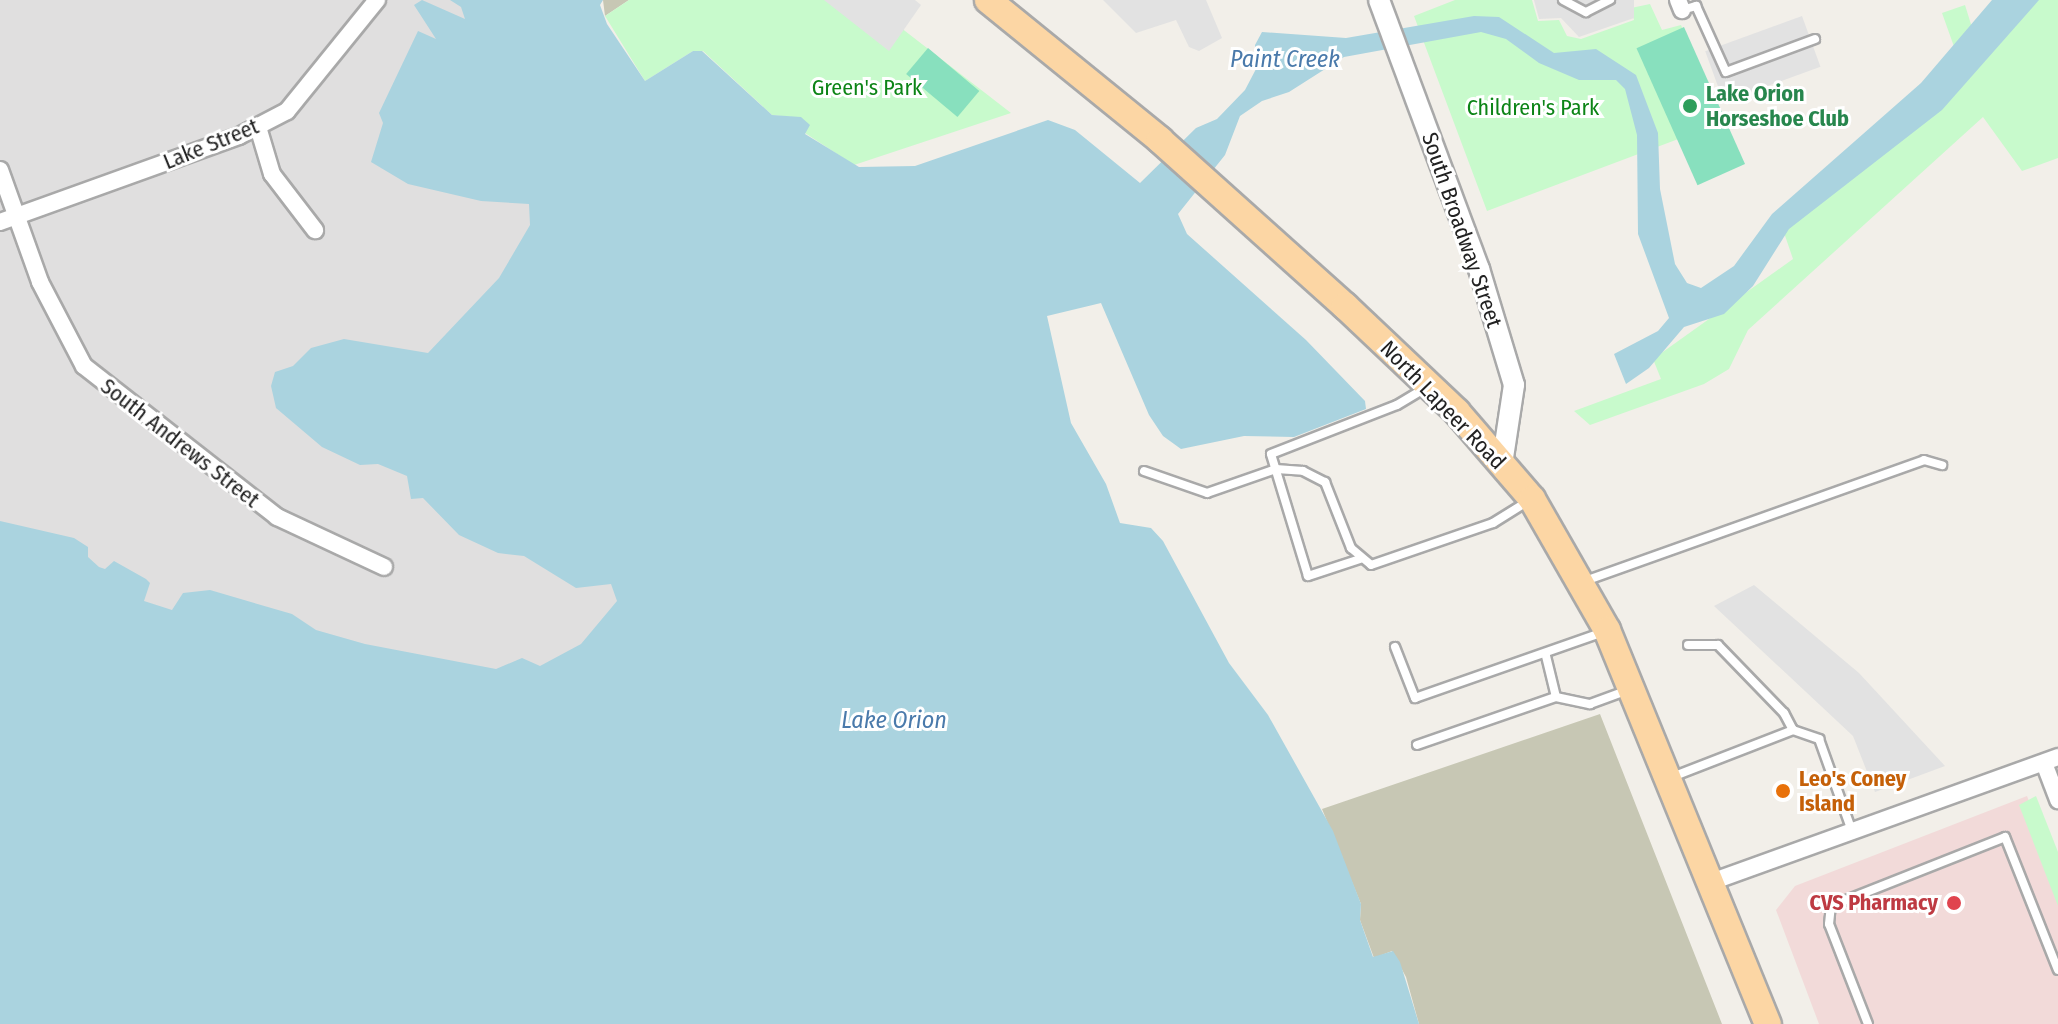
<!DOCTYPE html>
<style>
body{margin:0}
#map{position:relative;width:2058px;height:1024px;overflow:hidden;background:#f2efe9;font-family:"Fira Sans Condensed",sans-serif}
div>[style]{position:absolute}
.residential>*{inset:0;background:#e0dfdf}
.commercial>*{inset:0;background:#f2dad9}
.construction>*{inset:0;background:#c7c7b4}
.park>*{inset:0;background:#c8facc}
.pitch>*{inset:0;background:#88e0be;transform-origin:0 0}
.parking>*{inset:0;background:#e2e2e2;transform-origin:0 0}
.water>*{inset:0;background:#aad3df}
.roads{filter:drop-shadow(2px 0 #a9a9a9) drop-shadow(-2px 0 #a9a9a9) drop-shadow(0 2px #a9a9a9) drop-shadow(0 -2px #a9a9a9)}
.service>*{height:8px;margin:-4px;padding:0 4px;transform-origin:4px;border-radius:4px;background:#fff}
.minor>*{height:16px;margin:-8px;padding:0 8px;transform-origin:8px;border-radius:8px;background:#fff}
.tertiary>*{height:20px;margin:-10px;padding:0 10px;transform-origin:10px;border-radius:10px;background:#fff}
.primary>*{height:26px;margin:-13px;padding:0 13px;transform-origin:13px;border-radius:13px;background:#fcd6a4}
.dots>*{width:22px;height:22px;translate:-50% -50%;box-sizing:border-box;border:4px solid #fff;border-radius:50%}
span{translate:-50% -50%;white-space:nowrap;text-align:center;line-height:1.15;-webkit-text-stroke:6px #fff;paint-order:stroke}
.park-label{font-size:22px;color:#0c8416}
.leisure-label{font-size:22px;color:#27864d;font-weight:700}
.left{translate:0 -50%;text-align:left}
.street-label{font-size:22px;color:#222}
.food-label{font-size:22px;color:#c56008;font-weight:700}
.health-label{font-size:22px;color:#be3a42;font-weight:700}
.right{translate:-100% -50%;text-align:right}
.water-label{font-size:24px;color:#4a7aab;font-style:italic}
</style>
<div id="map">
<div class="residential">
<div style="clip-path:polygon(0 0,567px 0,736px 707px,0 762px)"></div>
</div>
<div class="commercial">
<div style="clip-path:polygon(2027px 796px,2058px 877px,2058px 1024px,1819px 1024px,1776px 910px,1795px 886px)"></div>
</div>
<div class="construction">
<div style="clip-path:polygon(603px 0,629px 0,605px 16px)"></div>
<div style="clip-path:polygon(1600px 714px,1722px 1024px,1419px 1024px,1406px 977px,1392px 951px,1374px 958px,1360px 920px,1361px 904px,1322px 809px)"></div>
</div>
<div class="park">
<div style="clip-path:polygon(629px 0,901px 0,896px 24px,1011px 113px,854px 165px,805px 133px,801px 118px,772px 115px,703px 51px,693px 51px,645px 81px,605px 16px)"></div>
<div style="clip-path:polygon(1455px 0,1532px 0,1538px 21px,1559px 20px,1567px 36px,1581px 39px,1634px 20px,1631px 8px,1650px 4px,1662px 30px,1681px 25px,1739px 164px,1681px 138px,1487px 211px,1414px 16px)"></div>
<div style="clip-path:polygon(2009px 0,2058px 0,2058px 158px,2022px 171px,1983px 117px,1748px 330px,1729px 369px,1704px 384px,1590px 425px,1574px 411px,1661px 379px,1653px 359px,1793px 259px,1780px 221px,1962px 69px,1942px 13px,1965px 5px,1974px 34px)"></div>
<div style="clip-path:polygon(2036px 796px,2058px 852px,2058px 906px,2019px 805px)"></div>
</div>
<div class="pitch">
<div style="left:1684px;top:27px;width:150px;height:52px;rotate:66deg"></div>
<div style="left:928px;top:48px;width:67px;height:34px;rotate:40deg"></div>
</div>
<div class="parking">
<div style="clip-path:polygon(824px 0,915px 0,921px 5px,889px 51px)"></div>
<div style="clip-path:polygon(1103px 0,1206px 0,1222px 38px,1199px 51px,1189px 47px,1176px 20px,1136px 33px)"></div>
<div style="clip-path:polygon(1534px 0,1634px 0,1634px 18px,1579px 37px,1561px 18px,1539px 19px)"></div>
<div style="left:1802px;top:16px;width:54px;height:103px;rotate:70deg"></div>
<div style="clip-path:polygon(1754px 585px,1859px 673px,1945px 766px,1875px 792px,1853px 736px,1714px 606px)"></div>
</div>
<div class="water">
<div style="clip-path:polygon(422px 0,465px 19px,461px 7px,450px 0,603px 0,600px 5px,607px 24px,645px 81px,693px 51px,702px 51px,772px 115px,801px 117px,810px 125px,805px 134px,859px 167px,915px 166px,1048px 120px,1075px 130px,1140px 183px,1196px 128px,1217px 119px,1245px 90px,1256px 69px,1255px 45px,1262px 32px,1346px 38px,1474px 16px,1499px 17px,1554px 53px,1596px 49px,1636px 75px,1658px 133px,1660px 189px,1675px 264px,1687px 283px,1701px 288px,1734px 266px,1772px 214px,1921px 83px,1992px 0,2039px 0,1942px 110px,1789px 229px,1753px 286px,1724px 314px,1684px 327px,1649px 368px,1626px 384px,1614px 354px,1658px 331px,1669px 318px,1638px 234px,1637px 135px,1625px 89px,1616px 80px,1579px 80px,1539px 63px,1506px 39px,1481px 32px,1344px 57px,1289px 92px,1262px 101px,1240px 116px,1225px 155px,1178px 214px,1187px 234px,1306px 340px,1365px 401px,1366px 409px,1294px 437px,1244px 436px,1181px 449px,1163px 436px,1149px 415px,1101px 303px,1047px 316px,1071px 423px,1106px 484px,1120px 523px,1151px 528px,1163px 541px,1229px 663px,1268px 715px,1333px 831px,1361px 904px,1360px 920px,1373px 957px,1393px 951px,1400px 962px,1419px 1024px,0 1024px,0 521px,74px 538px,88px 547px,88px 557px,99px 567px,105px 569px,114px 561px,146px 579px,150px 583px,144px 601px,172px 610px,183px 593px,210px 590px,292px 614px,316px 630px,365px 644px,496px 669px,522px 658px,540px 666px,581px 644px,617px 601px,611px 584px,576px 588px,524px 556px,498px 553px,459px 535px,423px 498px,411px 499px,407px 476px,378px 464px,360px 465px,322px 447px,276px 408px,271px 386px,275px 372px,293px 366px,311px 348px,344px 339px,428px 353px,499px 278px,530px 225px,529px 204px,481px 201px,408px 184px,371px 162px,383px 123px,379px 113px,418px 31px,436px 39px,414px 5px)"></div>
</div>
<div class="roads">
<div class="service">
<div style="left:1563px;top:0;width:26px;rotate:28deg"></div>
<div style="left:1586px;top:12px;width:27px;rotate:-27deg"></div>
<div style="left:1682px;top:10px;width:15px;rotate:-16deg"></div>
<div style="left:1696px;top:6px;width:72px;rotate:65.6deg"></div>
<div style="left:1726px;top:72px;width:95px;rotate:-20.3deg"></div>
<div style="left:1144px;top:471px;width:67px;rotate:19.2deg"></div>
<div style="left:1207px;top:493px;width:73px;rotate:-19.2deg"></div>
<div style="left:1276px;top:469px;width:27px;rotate:4deg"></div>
<div style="left:1303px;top:471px;width:25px;rotate:27deg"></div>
<div style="left:1325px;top:482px;width:71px;rotate:68.5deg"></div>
<div style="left:1351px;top:548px;width:26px;rotate:40deg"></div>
<div style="left:1371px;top:565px;width:129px;rotate:-19deg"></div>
<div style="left:1493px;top:523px;width:40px;rotate:-32deg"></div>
<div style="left:1360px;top:559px;width:55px;rotate:161.9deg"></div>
<div style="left:1308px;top:576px;width:127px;rotate:-106.9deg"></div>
<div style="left:1271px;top:454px;width:135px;rotate:-21.3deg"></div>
<div style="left:1397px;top:405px;width:35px;rotate:-31deg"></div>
<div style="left:1582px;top:582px;width:363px;rotate:-19.6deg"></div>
<div style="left:1924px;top:460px;width:19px;rotate:16deg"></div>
<div style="left:1688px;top:645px;width:30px"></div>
<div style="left:1718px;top:645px;width:95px;rotate:45.9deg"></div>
<div style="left:1784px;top:713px;width:19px;rotate:62deg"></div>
<div style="left:1395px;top:647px;width:55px;rotate:68.6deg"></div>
<div style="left:1415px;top:698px;width:199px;rotate:-19.3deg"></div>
<div style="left:1546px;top:656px;width:42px;rotate:76.3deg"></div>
<div style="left:1417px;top:745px;width:147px;rotate:-19.1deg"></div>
<div style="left:1556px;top:697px;width:35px;rotate:12deg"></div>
<div style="left:1590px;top:704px;width:40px;rotate:-20.2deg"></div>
<div style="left:1672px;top:777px;width:130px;rotate:-21.2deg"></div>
<div style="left:1793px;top:730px;width:28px;rotate:19deg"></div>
<div style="left:1819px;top:739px;width:98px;rotate:70.3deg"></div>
<div style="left:1868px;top:1024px;width:107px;rotate:-111.3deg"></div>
<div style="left:1829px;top:924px;width:18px;rotate:-84deg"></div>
<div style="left:1831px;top:906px;width:187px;rotate:-21.6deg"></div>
<div style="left:2005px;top:837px;width:143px;rotate:68.3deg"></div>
</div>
<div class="minor">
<div style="left:1678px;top:0;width:11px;rotate:68deg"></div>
<div style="left:258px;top:127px;width:49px;rotate:73.4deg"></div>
<div style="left:272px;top:174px;width:71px;rotate:52.5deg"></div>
<div style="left:0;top:170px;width:119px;rotate:70.3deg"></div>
<div style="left:40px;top:282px;width:95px;rotate:62.4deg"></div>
<div style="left:84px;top:366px;width:245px;rotate:38deg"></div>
<div style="left:277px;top:517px;width:118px;rotate:25deg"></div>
<div style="left:0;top:222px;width:254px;rotate:-19.8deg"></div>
<div style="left:239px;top:136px;width:54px;rotate:-27.5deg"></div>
<div style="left:287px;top:111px;width:143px;rotate:-51deg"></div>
<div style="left:2044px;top:763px;width:40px;rotate:69deg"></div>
<div style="left:1711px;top:882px;width:369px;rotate:-19.8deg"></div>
</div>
<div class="tertiary">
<div style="left:1379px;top:0;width:287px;rotate:69.6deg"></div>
<div style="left:1479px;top:269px;width:121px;rotate:73.2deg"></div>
<div style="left:1514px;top:385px;width:80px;rotate:98.6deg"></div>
</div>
<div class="primary">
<div style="left:988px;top:0;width:222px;rotate:39.1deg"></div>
<div style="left:1160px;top:140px;width:249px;rotate:41.9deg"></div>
<div style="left:1345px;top:306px;width:154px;rotate:43.4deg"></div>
<div style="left:1457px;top:412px;width:115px;rotate:49.2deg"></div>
<div style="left:1532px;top:499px;width:151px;rotate:60.2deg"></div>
<div style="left:1607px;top:630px;width:426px;rotate:67.8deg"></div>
</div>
</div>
<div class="dots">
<div style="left:1690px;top:106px;background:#2e9e5b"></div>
<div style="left:1783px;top:791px;background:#e8710a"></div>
<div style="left:1954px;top:903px;background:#e0444e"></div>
</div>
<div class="park-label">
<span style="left:867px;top:88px">Green's Park</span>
<span style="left:1533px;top:108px">Children's Park</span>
</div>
<div class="leisure-label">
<span class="left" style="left:1706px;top:106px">Lake Orion<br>Horseshoe Club</span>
</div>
<div class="street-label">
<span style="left:211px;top:144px;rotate:-22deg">Lake Street</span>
<span style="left:1462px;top:230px;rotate:71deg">South Broadway Street</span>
<span style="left:1443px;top:405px;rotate:46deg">North Lapeer Road</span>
<span style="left:180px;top:443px;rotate:38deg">South Andrews Street</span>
</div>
<div class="food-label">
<span class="left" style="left:1799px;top:791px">Leo's Coney<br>Island</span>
</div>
<div class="health-label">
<span class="right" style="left:1938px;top:903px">CVS Pharmacy</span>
</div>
<div class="water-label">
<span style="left:1285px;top:60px">Paint Creek</span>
<span style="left:894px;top:721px">Lake Orion</span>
</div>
</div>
